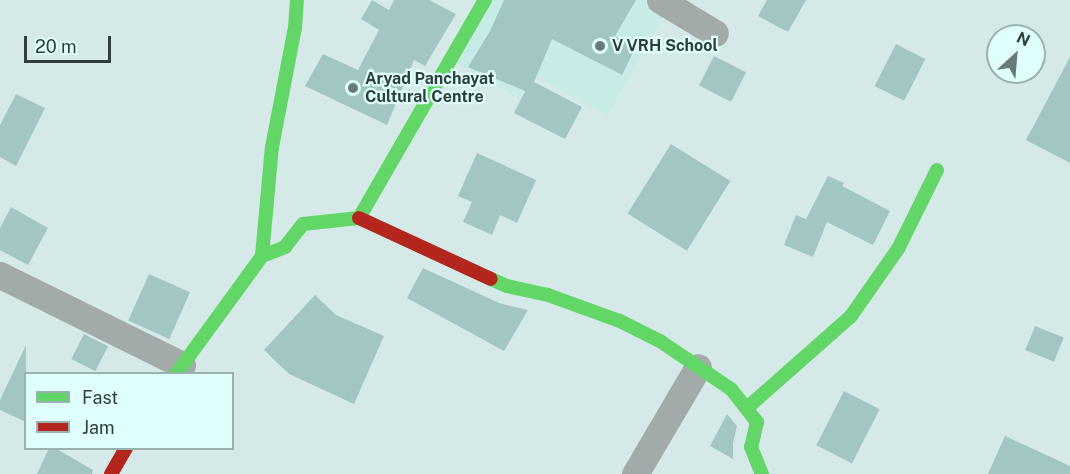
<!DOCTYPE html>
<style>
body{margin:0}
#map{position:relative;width:1070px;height:474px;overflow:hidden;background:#d5eae8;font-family:"Public Sans",sans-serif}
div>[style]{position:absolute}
.built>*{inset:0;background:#c7ebe7}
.building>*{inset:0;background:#a2c6c4;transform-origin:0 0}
.street>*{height:27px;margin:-13.5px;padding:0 13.5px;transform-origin:13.5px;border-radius:13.5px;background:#a3abaa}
.fast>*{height:14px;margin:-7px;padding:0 7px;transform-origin:7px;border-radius:7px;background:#63d668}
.jam>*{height:14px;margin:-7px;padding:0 7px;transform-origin:7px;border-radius:7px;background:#b3261e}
.dots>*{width:16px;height:16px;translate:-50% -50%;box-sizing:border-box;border:3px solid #dffffc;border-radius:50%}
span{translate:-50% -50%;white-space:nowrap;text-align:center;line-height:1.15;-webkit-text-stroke:4.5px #dffffc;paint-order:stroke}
.poi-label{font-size:16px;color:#2f3e3d;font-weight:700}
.left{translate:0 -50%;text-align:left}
.legend{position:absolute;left:24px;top:372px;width:210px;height:78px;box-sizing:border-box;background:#dffffc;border:2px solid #99b2b0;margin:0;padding:8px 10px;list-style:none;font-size:18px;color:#2f3e3d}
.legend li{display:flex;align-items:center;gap:12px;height:30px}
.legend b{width:30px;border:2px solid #99b2b0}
.north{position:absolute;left:986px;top:24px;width:60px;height:60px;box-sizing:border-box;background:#dffffc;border:2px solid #99b2b0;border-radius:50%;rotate:26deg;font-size:16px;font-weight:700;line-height:24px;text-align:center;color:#2f3e3d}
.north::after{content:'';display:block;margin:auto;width:21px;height:27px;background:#697a79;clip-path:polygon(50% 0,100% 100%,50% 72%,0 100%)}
.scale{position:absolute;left:24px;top:36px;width:87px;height:27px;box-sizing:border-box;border:3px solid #2f3e3d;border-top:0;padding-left:8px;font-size:18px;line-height:21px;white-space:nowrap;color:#2f3e3d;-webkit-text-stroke:4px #dffffc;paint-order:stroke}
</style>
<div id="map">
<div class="built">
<div style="clip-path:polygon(493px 0,645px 0,666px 12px,607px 116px,532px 74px,519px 98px,457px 64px)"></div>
</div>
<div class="building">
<div style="clip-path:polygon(372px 0,389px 10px,394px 0,429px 0,456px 14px,425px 66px,414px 60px,387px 125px,305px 86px,323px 54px,358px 70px,379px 30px,361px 19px)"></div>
<div style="clip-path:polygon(504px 0,636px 0,615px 36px,636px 47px,622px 75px,552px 39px,534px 82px,582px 107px,565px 139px,514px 113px,525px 91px,468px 67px,490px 31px)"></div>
<div style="clip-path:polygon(767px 0,806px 0,788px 32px,758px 16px)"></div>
<div style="left:896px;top:44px;width:33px;height:47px;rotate:27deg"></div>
<div style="left:714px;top:56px;width:36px;height:33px;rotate:27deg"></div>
<div style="clip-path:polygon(1070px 57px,1070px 163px,1026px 140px)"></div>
<div style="clip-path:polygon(16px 94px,45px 108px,16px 166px,0 157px,0 125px)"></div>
<div style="left:671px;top:144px;width:70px;height:82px;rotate:32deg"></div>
<div style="clip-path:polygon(477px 153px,536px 180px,517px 223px,500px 215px,492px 235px,463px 222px,472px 202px,458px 196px)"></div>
<div style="clip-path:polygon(828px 176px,844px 183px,842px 186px,890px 211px,873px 245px,827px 222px,813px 257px,784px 245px,796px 215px,806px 219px)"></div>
<div style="clip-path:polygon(11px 207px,48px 228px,28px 265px,0 250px,0 228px)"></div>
<div style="clip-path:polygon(423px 268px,499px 303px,528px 310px,504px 351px,407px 298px)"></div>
<div style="left:149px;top:274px;width:45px;height:51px;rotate:24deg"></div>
<div style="clip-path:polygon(315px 295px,336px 315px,384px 336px,354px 404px,289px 374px,264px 350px)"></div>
<div style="left:1035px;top:326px;width:31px;height:26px;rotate:22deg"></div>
<div style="left:84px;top:334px;width:27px;height:28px;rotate:27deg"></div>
<div style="clip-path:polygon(26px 345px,26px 422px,0 410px,0 400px)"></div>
<div style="left:844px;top:391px;width:40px;height:61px;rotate:27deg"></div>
<div style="clip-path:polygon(727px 414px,737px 426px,733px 443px,733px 459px,710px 446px)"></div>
<div style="clip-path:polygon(1005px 436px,1070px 466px,1070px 474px,988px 474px)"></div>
<div style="clip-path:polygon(49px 448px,55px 448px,93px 470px,92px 474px,37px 474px)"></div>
</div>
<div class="street">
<div style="left:660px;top:0;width:64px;rotate:31deg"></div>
<div style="left:0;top:275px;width:203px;rotate:26.3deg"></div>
<div style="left:635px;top:474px;width:124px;rotate:-59.5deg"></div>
</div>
<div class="fast">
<div style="left:262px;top:256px;width:109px;rotate:-84.8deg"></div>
<div style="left:272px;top:147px;width:121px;rotate:-79.1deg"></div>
<div style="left:295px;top:28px;width:28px;rotate:-86deg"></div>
<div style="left:491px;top:279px;width:17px;rotate:24deg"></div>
<div style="left:507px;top:286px;width:42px;rotate:12.4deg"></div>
<div style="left:548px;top:295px;width:77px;rotate:19.9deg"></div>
<div style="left:620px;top:321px;width:45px;rotate:26.6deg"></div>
<div style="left:660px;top:341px;width:86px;rotate:34.1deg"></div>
<div style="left:731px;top:389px;width:42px;rotate:51.8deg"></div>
<div style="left:757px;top:422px;width:26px;rotate:103deg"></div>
<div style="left:751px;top:447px;width:29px;rotate:68deg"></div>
<div style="left:176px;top:374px;width:146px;rotate:-53.9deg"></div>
<div style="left:262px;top:256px;width:25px;rotate:-21deg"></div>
<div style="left:285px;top:247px;width:29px;rotate:-52deg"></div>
<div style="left:303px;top:224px;width:56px;rotate:-6.1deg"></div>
<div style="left:359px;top:218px;width:252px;rotate:-60deg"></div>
<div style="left:747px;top:408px;width:139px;rotate:-41.5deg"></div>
<div style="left:851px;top:316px;width:82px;rotate:-55deg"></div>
<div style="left:898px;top:249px;width:88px;rotate:-63.7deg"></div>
</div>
<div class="jam">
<div style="left:359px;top:218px;width:145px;rotate:24.8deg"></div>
<div style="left:111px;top:474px;width:30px;rotate:-60deg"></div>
</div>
<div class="dots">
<div style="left:600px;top:46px;background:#697a79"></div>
<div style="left:353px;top:88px;background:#697a79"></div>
</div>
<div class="poi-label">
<span class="left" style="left:612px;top:46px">V VRH School</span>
<span class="left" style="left:365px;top:88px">Aryad Panchayat<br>Cultural Centre</span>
</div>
<ul class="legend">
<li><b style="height:8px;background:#63d668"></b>Fast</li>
<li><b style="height:8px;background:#b3261e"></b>Jam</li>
</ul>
<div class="north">N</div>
<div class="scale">20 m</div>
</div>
